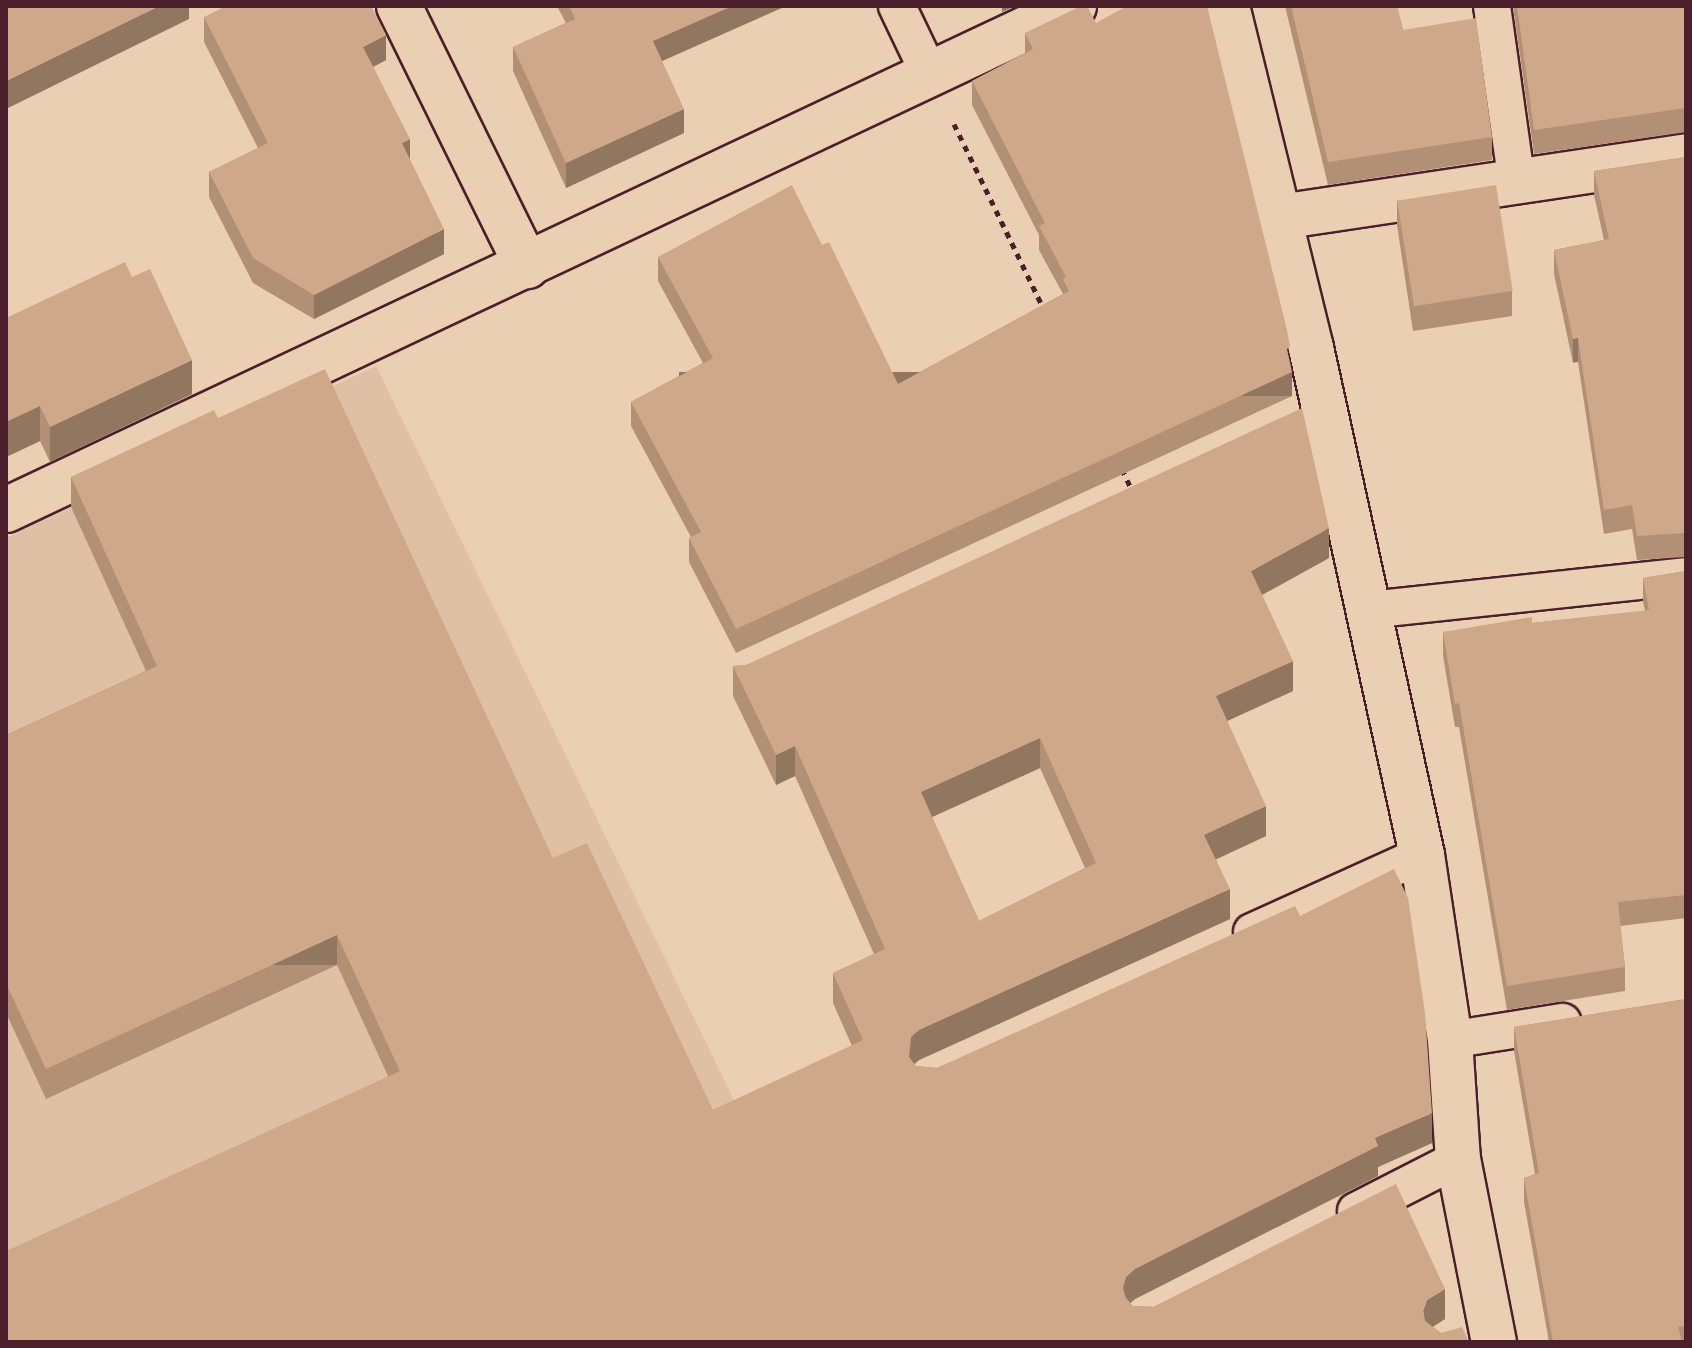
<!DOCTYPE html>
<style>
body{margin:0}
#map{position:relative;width:1692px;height:1348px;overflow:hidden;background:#ebcfb2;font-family:Delius,sans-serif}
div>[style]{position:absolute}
.built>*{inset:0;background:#e0c0a4}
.path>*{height:5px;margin-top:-2.5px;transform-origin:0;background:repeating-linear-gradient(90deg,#4a1f2b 0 6px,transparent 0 12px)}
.roads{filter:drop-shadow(2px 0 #4a1f2b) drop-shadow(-2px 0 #4a1f2b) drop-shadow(0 2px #4a1f2b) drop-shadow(0 -2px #4a1f2b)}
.lane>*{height:36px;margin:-18px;padding:0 18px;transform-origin:18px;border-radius:18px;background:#ebcfb2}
.street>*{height:44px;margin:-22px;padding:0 22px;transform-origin:22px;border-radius:22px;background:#ebcfb2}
.wall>*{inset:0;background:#b29076}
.shaded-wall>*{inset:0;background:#917660;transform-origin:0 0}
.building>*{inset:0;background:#cfa889;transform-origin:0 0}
span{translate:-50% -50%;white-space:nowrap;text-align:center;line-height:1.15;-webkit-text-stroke:6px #ebcfb2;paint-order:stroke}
.frame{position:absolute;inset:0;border:8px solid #4a1f2b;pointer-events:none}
</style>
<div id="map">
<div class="built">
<div style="clip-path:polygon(376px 366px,852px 1342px,6px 1342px,6px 538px)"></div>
</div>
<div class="path">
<div style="left:954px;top:124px;width:206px;rotate:64.1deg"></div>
<div style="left:1122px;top:469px;width:26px;rotate:65deg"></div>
</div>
<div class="roads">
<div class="lane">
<div style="left:897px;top:6px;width:74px;rotate:64.5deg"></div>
<div style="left:1492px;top:6px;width:180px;rotate:82deg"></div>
<div style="left:1369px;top:610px;width:319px;rotate:-6.1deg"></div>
<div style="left:1252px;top:932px;width:187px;rotate:-24.4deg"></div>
<div style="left:1450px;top:1040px;width:114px;rotate:-9.1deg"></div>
<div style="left:1356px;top:1211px;width:114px;rotate:-27deg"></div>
</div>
<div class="street">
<div style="left:399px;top:6px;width:290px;rotate:63.8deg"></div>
<div style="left:1227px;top:6px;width:352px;rotate:76.2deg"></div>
<div style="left:1311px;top:348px;width:519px;rotate:77.65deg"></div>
<div style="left:1422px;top:855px;width:187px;rotate:81.4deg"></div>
<div style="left:1450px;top:1040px;width:119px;rotate:86.2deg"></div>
<div style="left:1458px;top:1159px;width:187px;rotate:78.9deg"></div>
<div style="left:1280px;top:217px;width:411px;rotate:-8.5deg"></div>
<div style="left:6px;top:510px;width:1181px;rotate:-25.26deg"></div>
</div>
</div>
<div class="wall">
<div style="clip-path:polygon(557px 6px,786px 6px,662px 61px,684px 133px,566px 188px,513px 71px,513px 47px,566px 23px)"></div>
<div style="clip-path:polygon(1285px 6px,1397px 6px,1403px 30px,1492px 137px,1492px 160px,1328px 185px)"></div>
<div style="clip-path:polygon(1513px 6px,1686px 6px,1686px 132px,1534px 154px)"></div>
<div style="clip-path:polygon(204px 17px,386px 60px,373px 67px,410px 160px,444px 254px,314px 319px,253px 283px,209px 197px,209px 172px,258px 148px,204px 42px)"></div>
<div style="clip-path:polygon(1096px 23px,1290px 364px,1292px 396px,736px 653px,689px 562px,689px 538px,691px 537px,631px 426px,631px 402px,703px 363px,658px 281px,658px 257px,822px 245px,898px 384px,1063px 294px,1039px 250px,1039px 235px,972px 105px,972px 81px,1025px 53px,1025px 33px)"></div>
<div style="clip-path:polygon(1686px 157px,1686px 557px,1637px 560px,1632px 529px,1604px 534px,1578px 362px,1573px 363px,1554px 274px,1554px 250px,1604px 240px,1594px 195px,1594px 171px)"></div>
<div style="clip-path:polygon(1397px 200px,1512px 291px,1512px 316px,1413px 331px,1397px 225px)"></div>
<div style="clip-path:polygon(6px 318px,192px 394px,50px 462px,40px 441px,6px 457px)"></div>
<div style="clip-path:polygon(evenodd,218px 418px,553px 858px,713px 1110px,852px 1046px,833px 1003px,833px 973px,874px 954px,795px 776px,776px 785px,733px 696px,733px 666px,746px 665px,1329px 558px,1262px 595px,1293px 691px,1227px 721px,1266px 836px,1216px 859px,1230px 919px,919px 1060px,914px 1064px,916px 1066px,937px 1068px,1300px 916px,1432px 1143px,1378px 1167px,1378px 1176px,1135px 1299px,1130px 1303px,1133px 1306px,1445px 1319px,1433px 1327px,1441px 1333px,1469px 1342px,6px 1342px,388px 1076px,337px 965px,46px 1099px,6px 1013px,6px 735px,146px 671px,71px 507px,71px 477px,218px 418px,1040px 768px,1085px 868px,979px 921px,932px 817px,1040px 768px)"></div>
<div style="clip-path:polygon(1686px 571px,1686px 918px,1620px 926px,1625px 967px,1625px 991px,1507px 1010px,1459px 727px,1455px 727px,1443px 656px,1443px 632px,1532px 623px,1645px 611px,1643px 602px,1643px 578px)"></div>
<div style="clip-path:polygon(1686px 999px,1686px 1342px,1549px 1342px,1524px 1202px,1524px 1178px,1535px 1174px,1514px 1051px,1514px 1027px)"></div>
</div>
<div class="shaded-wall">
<div style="clip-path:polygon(159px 6px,189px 6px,189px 19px,6px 109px,6px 81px)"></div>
<div style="clip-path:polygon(732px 6px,786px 6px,653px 65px,653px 41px)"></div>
<div style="clip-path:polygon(1002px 6px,1015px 6px,1002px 12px)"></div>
<div style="clip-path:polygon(386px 35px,386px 60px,363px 72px,363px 47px)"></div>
<div style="clip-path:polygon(684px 109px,684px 133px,566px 188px,566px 163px)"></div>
<div style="clip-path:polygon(410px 139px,410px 164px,402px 143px)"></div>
<div style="clip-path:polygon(444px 229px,444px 254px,314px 319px,314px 295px)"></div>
<div style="left:1578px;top:338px;width:24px;height:5px;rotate:90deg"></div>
<div style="clip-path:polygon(192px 360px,192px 394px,50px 462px,50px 427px)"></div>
<div style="left:1292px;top:372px;width:24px;height:613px;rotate:90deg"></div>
<div style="clip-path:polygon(40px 406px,40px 441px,6px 457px,6px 422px)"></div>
<div style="clip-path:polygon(1329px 528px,1329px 558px,1251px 601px,1251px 571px)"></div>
<div style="clip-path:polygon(1293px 661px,1293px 691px,1216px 726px,1216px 696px)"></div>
<div style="clip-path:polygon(1040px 738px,1040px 768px,921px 822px,921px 792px)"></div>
<div style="clip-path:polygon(795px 746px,795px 776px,776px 785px,776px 755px)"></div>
<div style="clip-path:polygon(1266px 806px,1266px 836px,1204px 865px,1204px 835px)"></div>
<div style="clip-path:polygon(1230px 889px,1230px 919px,919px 1060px,911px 1067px,909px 1057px,911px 1037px,919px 1030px)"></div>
<div style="left:337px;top:935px;width:30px;height:320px;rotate:90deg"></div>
<div style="clip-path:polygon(1432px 1113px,1432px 1143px,1378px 1167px,1378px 1176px,1135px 1299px,1126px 1307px,1123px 1288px,1126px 1277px,1135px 1269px,1375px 1138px)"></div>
<div style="clip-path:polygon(1445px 1289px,1445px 1319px,1427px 1330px,1423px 1311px,1427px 1300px)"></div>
</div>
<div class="building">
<div style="clip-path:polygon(6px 6px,159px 6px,6px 81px)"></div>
<div style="clip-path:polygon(226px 6px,371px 6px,386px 35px,363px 47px,410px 139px,402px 143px,444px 229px,314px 295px,253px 258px,209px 172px,268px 143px,204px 17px)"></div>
<div style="clip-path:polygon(569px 6px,732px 6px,653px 41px,684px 109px,566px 163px,513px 47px,575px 19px)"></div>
<div style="clip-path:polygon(1081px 6px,1087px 6px,1096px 23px,1127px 6px,1207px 6px,1287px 330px,1290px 347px,1287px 349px,1292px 372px,736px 629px,689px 538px,701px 532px,631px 402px,713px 358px,658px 257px,792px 185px,822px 245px,829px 242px,898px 384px,1069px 291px,1063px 279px,1066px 277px,1039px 226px,1045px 223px,972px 81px,1033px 49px,1025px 33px)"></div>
<div style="clip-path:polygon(1291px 6px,1397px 6px,1403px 30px,1476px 18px,1492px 137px,1328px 162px)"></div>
<div style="clip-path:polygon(1517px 6px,1686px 6px,1686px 108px,1534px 130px)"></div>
<div style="clip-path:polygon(1686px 157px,1686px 533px,1637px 536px,1632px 505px,1604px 510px,1578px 338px,1573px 339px,1554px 250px,1609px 239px,1594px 171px)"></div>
<div style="left:1496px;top:185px;width:107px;height:100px;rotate:81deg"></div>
<div style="clip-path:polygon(125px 262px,132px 277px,150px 269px,192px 360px,50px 427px,40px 406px,6px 422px,6px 318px)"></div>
<div style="clip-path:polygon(evenodd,325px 369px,553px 858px,587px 843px,713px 1110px,863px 1040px,833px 973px,885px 949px,795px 746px,776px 755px,733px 666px,746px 665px,1302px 408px,1329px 528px,1251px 571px,1293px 661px,1216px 696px,1266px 806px,1204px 835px,1230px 889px,919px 1030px,911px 1037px,909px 1057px,916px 1066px,937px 1068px,1295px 906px,1300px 916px,1394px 869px,1408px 898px,1425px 1013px,1432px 1113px,1375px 1138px,1378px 1146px,1135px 1269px,1126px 1277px,1123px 1288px,1126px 1298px,1133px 1306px,1153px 1307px,1396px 1184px,1445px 1289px,1427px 1300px,1423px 1311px,1425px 1321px,1441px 1333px,1462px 1327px,1469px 1342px,6px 1342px,6px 1251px,400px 1071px,337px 935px,46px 1069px,6px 983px,6px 735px,157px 666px,71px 477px,214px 410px,218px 418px,325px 369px,1040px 738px,1096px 863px,979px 921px,921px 792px,1040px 738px)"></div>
<div style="clip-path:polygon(1686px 571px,1686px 895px,1618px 902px,1625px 967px,1507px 986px,1459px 703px,1455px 704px,1443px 632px,1532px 617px,1532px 623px,1649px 610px,1643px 578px)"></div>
<div style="clip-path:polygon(1686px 999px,1686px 1326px,1678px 1327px,1682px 1342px,1553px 1342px,1524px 1178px,1539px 1173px,1514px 1027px)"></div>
</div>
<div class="frame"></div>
</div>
